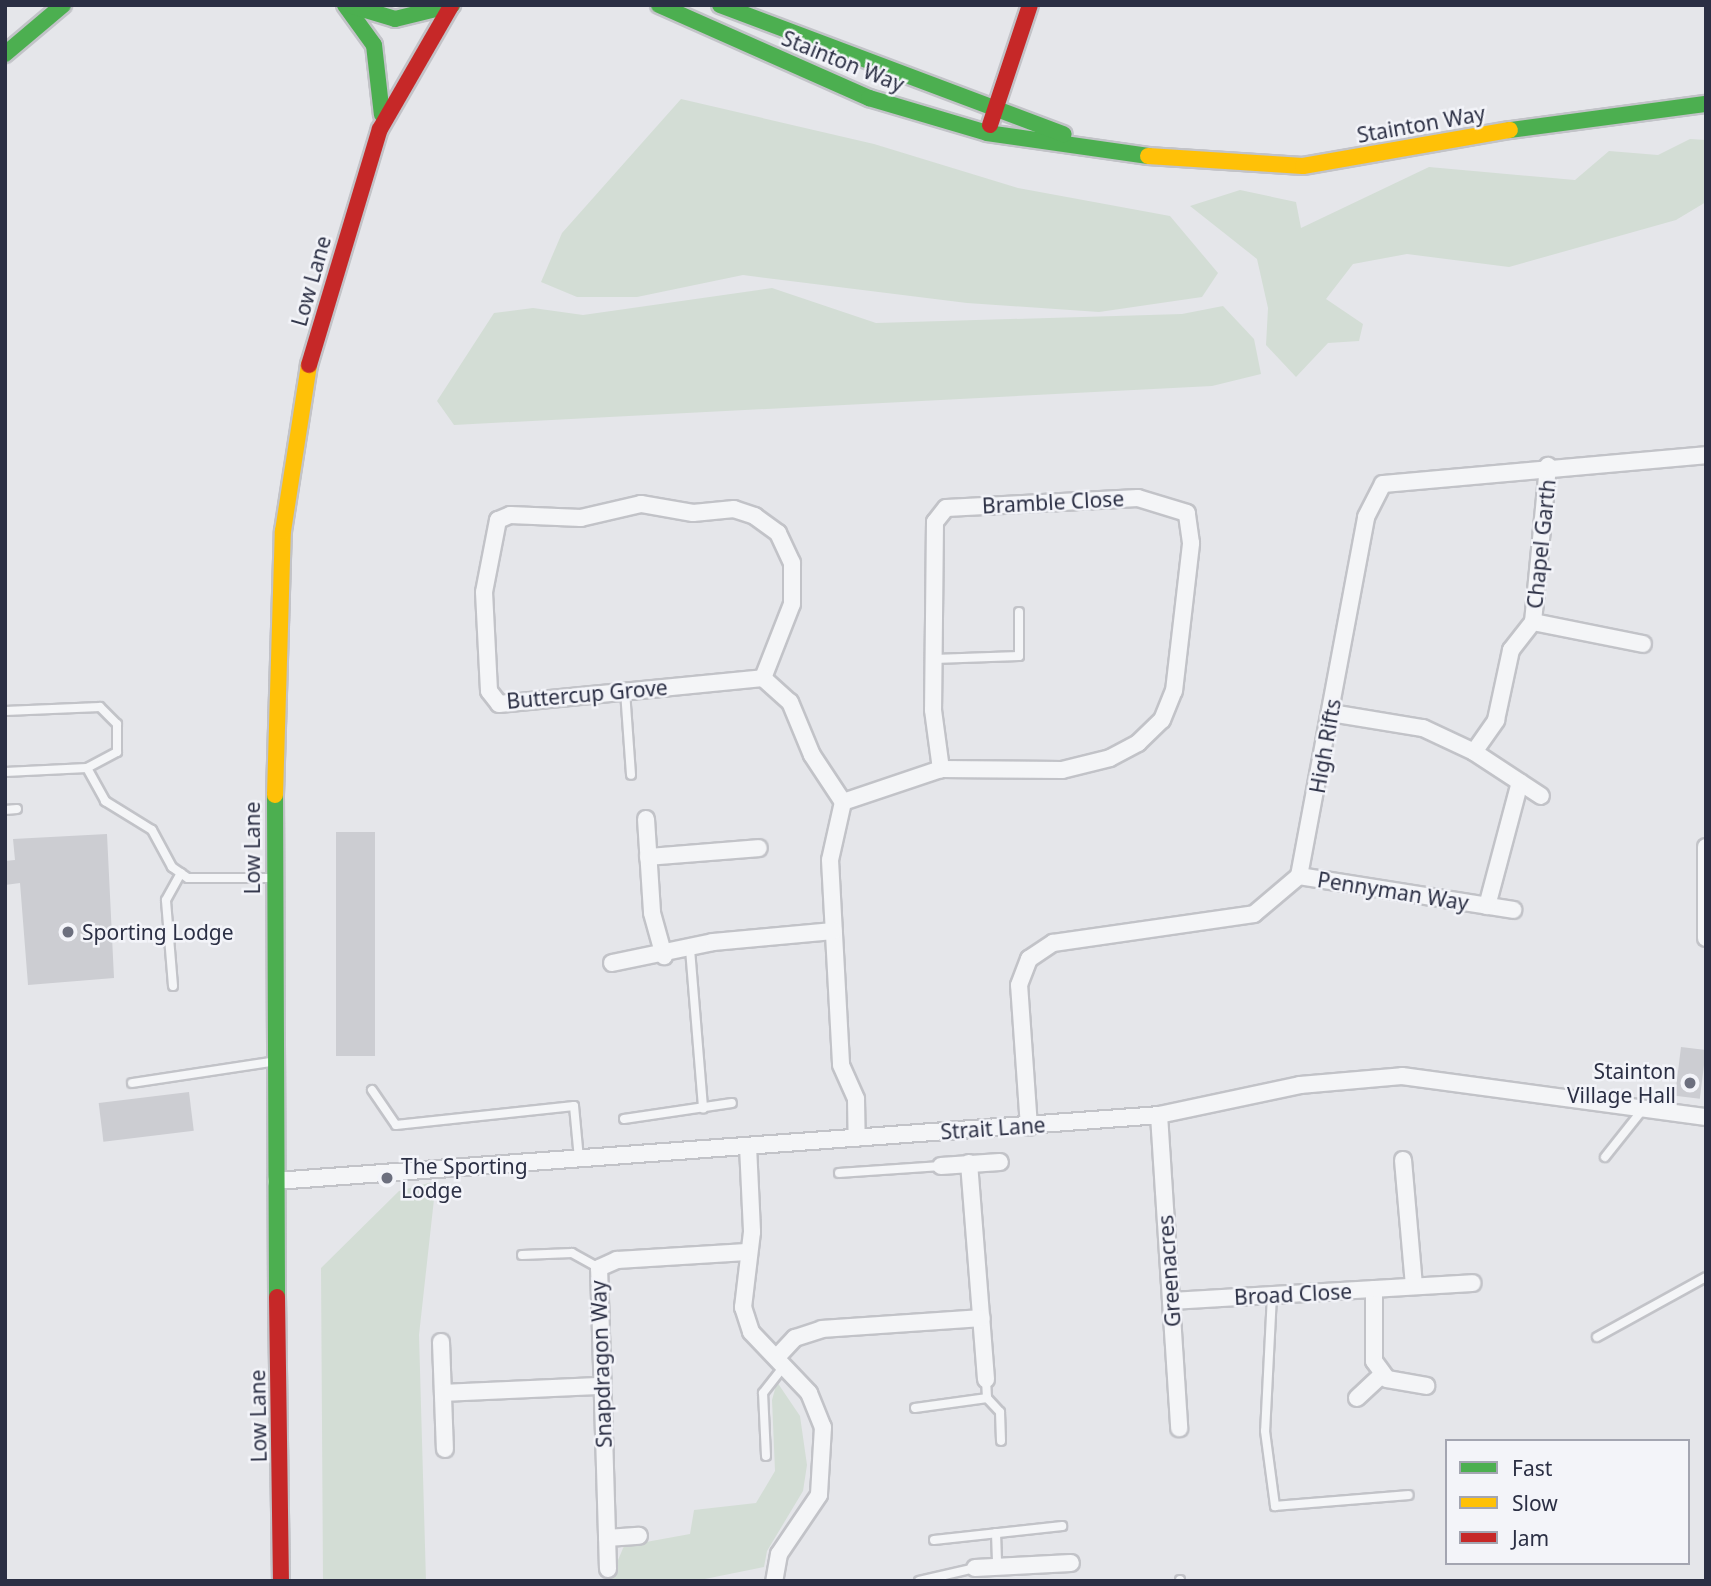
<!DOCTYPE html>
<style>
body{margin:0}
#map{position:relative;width:1711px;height:1586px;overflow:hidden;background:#e5e6ea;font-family:"Noto Sans",sans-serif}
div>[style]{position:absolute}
.green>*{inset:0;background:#d3ddd5}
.building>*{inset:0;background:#cccdd2;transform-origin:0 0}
.roads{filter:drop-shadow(2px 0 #c2c3c8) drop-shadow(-2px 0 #c2c3c8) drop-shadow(0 2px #c2c3c8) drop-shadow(0 -2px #c2c3c8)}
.lane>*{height:8px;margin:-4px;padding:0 4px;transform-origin:4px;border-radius:4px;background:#f4f5f7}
.street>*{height:16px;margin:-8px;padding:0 8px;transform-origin:8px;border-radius:8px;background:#f4f5f7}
.fast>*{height:16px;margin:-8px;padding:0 8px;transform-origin:8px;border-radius:8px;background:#4caf50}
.slow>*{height:16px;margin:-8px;padding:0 8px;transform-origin:8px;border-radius:8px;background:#ffc107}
.jam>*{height:16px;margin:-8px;padding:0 8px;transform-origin:8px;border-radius:8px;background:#c62828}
.dots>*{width:19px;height:19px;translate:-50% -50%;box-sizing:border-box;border:4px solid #f3f4f9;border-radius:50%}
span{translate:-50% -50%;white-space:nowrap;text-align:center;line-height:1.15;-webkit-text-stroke:5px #f3f4f9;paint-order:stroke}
.street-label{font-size:21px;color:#2b2f44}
.poi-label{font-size:21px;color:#2b2f44}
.left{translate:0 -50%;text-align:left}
.right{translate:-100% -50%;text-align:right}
.frame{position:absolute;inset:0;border:7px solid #2b2f44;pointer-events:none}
.legend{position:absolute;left:1445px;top:1439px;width:245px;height:126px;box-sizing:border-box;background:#f3f4f9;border:2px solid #a3a5b1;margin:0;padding:9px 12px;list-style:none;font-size:21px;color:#2b2f44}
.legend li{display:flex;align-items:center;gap:14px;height:35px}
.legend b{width:35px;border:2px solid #a3a5b1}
</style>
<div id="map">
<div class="green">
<div style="clip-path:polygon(681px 99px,874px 144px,1018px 188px,1170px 216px,1218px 273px,1202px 297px,1099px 312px,967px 303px,743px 275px,637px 297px,577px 297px,541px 282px,562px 233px)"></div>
<div style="clip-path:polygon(1690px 139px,1706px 140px,1706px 202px,1676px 220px,1509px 267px,1407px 254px,1353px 264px,1326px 299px,1363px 324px,1359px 341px,1328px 343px,1296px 377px,1266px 345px,1268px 308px,1257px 259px,1190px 206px,1240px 190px,1296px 202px,1301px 228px,1429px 167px,1575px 180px,1609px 151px,1658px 155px)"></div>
<div style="clip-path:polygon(772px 288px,876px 323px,1182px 314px,1223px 306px,1254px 339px,1261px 374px,1212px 386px,454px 425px,437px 401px,494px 313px,533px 308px,583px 315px)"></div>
<div style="clip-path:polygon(436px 1181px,419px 1335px,426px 1581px,323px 1581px,321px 1268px,399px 1191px)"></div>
<div style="clip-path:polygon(777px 1382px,800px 1416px,807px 1465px,803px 1491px,767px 1551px,764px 1567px,695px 1581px,609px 1581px,624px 1546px,690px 1534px,694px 1510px,756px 1503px,775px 1471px,772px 1400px)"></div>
</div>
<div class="building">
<div style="left:336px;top:832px;width:39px;height:224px"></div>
<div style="clip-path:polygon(107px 834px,114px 978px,28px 985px,20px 883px,5px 885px,5px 861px,15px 860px,13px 839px)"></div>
<div style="left:1681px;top:1047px;width:25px;height:49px;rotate:7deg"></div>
<div style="left:189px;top:1092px;width:39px;height:91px;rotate:83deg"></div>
</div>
<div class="roads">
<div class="lane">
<div style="left:934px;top:659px;width:85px;rotate:-2deg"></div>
<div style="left:1019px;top:656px;width:44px;rotate:-90deg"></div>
<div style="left:625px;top:691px;width:84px;rotate:85.9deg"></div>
<div style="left:5px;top:711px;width:95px;rotate:-2.4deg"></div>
<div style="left:100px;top:707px;width:24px;rotate:45deg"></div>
<div style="left:117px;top:724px;width:28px;rotate:90deg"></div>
<div style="left:117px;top:752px;width:34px;rotate:152deg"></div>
<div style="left:87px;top:768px;width:82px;rotate:177.2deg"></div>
<div style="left:87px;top:768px;width:38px;rotate:61deg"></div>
<div style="left:105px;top:801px;width:55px;rotate:31.7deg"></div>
<div style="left:152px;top:830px;width:42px;rotate:61.6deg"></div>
<div style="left:172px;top:867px;width:19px;rotate:35deg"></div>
<div style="left:188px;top:878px;width:81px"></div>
<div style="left:5px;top:810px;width:12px;rotate:-5deg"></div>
<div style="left:690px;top:949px;width:160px;rotate:85.3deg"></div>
<div style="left:173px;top:986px;width:86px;rotate:-94.7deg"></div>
<div style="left:166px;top:900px;width:31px;rotate:-61deg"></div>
<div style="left:132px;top:1083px;width:141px;rotate:-8.6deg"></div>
<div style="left:372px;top:1090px;width:42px;rotate:55.6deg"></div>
<div style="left:396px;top:1125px;width:179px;rotate:-6.1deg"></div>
<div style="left:574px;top:1106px;width:53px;rotate:84.6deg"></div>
<div style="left:624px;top:1119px;width:109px;rotate:-8.4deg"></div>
<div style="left:1605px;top:1157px;width:63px;rotate:-51.5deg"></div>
<div style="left:839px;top:1173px;width:102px;rotate:-3.9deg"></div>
<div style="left:522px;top:1255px;width:50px;rotate:-2.3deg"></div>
<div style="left:572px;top:1253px;width:31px;rotate:29deg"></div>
<div style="left:1272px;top:1295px;width:136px;rotate:92.9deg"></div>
<div style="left:1265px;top:1431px;width:76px;rotate:82.4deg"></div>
<div style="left:1275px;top:1506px;width:134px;rotate:-4.7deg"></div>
<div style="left:1597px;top:1337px;width:124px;rotate:-28.8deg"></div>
<div style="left:986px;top:1379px;width:19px;rotate:87deg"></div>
<div style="left:987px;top:1398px;width:19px;rotate:47deg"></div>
<div style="left:1000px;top:1412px;width:29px;rotate:88deg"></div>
<div style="left:915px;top:1408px;width:73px;rotate:-7.9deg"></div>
<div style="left:766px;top:1456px;width:63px;rotate:-92.7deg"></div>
<div style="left:763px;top:1393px;width:36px;rotate:-52deg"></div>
<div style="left:996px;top:1533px;width:34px;rotate:88deg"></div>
<div style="left:934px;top:1540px;width:129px;rotate:-6.2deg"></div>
<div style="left:1180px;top:1580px;width:1px;rotate:90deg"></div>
<div style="left:919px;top:1581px;width:57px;rotate:-13.1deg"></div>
</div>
<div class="street">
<div style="left:1533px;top:622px;width:112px;rotate:11.3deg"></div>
<div style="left:763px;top:678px;width:79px;rotate:-68.6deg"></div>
<div style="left:792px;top:604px;width:41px;rotate:-90deg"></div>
<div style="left:792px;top:563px;width:33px;rotate:-115deg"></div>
<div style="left:778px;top:533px;width:29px;rotate:-144deg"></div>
<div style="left:755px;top:516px;width:22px;rotate:-162deg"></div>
<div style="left:734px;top:509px;width:41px;rotate:174.4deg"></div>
<div style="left:693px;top:513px;width:53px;rotate:-170.2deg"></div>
<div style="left:641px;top:504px;width:62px;rotate:166.9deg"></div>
<div style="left:581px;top:518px;width:71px;rotate:-177.6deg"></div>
<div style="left:510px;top:515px;width:13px;rotate:157deg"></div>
<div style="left:498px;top:520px;width:73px;rotate:101deg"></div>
<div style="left:484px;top:592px;width:99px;rotate:87.1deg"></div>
<div style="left:489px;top:691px;width:16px;rotate:52deg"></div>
<div style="left:499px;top:704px;width:265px;rotate:-5.6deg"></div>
<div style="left:763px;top:678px;width:36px;rotate:42deg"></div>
<div style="left:790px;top:702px;width:57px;rotate:67.5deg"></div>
<div style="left:812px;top:755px;width:56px;rotate:56.6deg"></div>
<div style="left:1331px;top:713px;width:93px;rotate:9.3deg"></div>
<div style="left:1423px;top:728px;width:56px;rotate:25.2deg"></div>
<div style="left:1474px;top:752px;width:80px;rotate:33.3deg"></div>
<div style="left:1474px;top:752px;width:39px;rotate:-55deg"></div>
<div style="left:1496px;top:720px;width:72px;rotate:-77.9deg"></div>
<div style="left:1511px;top:650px;width:36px;rotate:-52deg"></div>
<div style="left:1533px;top:622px;width:157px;rotate:-84.5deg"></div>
<div style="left:843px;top:802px;width:103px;rotate:-18.6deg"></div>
<div style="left:941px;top:769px;width:121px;rotate:0.5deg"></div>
<div style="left:1062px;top:770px;width:49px;rotate:-14deg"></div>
<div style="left:1110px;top:758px;width:32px;rotate:-28deg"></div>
<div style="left:1138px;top:743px;width:33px;rotate:-44deg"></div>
<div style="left:1162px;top:720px;width:31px;rotate:-68deg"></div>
<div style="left:1174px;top:691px;width:149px;rotate:-83.4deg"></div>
<div style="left:1191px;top:543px;width:30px;rotate:-98deg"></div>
<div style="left:1187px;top:513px;width:51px;rotate:-163deg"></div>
<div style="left:1138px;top:498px;width:192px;rotate:177deg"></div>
<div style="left:946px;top:508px;width:18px;rotate:128deg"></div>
<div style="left:935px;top:522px;width:188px;rotate:90.6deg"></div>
<div style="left:933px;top:710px;width:60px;rotate:82.3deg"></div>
<div style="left:843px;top:802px;width:59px;rotate:102.6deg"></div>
<div style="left:830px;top:860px;width:205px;rotate:86.9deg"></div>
<div style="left:841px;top:1065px;width:37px;rotate:66deg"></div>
<div style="left:856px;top:1099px;width:39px;rotate:89deg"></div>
<div style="left:646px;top:819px;width:94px;rotate:86.3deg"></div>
<div style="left:652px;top:913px;width:45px;rotate:74.4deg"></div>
<div style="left:1706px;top:847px;width:91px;rotate:90deg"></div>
<div style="left:648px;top:857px;width:111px;rotate:-4.6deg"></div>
<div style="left:1299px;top:876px;width:217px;rotate:9deg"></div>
<div style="left:1487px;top:906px;width:128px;rotate:-75.1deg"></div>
<div style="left:612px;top:963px;width:103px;rotate:-11.7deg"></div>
<div style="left:713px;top:942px;width:121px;rotate:-5.2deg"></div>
<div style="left:1159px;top:1115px;width:314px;rotate:86.3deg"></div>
<div style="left:1029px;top:1127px;width:142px;rotate:-94deg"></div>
<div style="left:1019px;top:985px;width:28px;rotate:-69deg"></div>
<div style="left:1029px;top:959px;width:29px;rotate:-34deg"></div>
<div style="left:1053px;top:943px;width:203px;rotate:-8.2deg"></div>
<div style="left:1254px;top:914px;width:59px;rotate:-40.2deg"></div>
<div style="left:1299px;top:876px;width:365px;rotate:-79.4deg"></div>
<div style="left:1366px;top:517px;width:37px;rotate:-63deg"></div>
<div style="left:1383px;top:484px;width:324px;rotate:-5.1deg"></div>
<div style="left:748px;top:1146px;width:86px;rotate:87.3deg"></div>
<div style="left:752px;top:1232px;width:76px;rotate:96.8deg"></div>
<div style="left:743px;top:1307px;width:26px;rotate:72deg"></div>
<div style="left:751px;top:1332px;width:84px;rotate:46.4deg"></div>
<div style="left:809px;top:1393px;width:37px;rotate:68deg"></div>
<div style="left:823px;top:1427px;width:68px;rotate:93.4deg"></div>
<div style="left:819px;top:1495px;width:71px;rotate:124.1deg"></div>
<div style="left:779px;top:1554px;width:27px;rotate:100deg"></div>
<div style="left:1403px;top:1160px;width:126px;rotate:85deg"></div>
<div style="left:969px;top:1163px;width:217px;rotate:85.5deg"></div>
<div style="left:941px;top:1166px;width:59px;rotate:-3.9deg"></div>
<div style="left:276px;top:1181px;width:885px;rotate:-4.27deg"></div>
<div style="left:1159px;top:1115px;width:144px;rotate:-12deg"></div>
<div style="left:1300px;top:1085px;width:102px;rotate:-5deg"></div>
<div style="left:1402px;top:1076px;width:307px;rotate:7.7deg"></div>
<div style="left:1374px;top:1289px;width:72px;rotate:90deg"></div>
<div style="left:1374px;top:1361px;width:22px;rotate:54deg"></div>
<div style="left:1387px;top:1379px;width:40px;rotate:10deg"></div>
<div style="left:1171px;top:1301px;width:302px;rotate:-3.4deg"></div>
<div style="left:441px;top:1342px;width:107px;rotate:87.9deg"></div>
<div style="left:778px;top:1356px;width:25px;rotate:-47deg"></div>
<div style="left:795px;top:1338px;width:28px;rotate:-18deg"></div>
<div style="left:822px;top:1329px;width:160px;rotate:-3.9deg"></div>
<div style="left:444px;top:1393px;width:157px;rotate:-2.6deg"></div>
<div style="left:1357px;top:1398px;width:35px;rotate:-43deg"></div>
<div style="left:607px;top:1538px;width:32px;rotate:-4deg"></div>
<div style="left:975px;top:1568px;width:96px;rotate:-3deg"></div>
<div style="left:608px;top:1569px;width:301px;rotate:-91.7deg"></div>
<div style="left:599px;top:1268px;width:20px;rotate:-24deg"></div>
<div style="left:617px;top:1260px;width:130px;rotate:-3.5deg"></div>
</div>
<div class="fast">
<div style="left:345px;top:5px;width:49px;rotate:54.1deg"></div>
<div style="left:374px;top:45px;width:70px;rotate:83.5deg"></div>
<div style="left:349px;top:5px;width:48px;rotate:16.9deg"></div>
<div style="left:395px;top:19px;width:59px;rotate:-13.8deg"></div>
<div style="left:659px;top:5px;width:230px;rotate:23.9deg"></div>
<div style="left:869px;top:98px;width:123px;rotate:16.5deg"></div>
<div style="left:987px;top:133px;width:163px;rotate:8.1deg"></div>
<div style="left:720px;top:5px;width:367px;rotate:20.6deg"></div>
<div style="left:5px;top:54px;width:76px;rotate:-40.2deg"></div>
<div style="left:1510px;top:130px;width:198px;rotate:-7.6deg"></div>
<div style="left:275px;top:795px;width:502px;rotate:89.77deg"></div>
</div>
<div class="slow">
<div style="left:1148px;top:156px;width:155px;rotate:3.7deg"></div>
<div style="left:1303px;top:166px;width:210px;rotate:-9.9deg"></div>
<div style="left:275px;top:795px;width:264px;rotate:-88.3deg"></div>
<div style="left:283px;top:531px;width:168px;rotate:-81.1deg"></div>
</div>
<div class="jam">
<div style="left:990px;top:125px;width:126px;rotate:-71.6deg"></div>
<div style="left:309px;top:365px;width:246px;rotate:-73.3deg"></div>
<div style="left:380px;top:129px;width:142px;rotate:-60deg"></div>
<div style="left:277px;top:1297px;width:284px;rotate:89.2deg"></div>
</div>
</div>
<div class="dots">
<div style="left:68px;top:932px;background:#6c6f7e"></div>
<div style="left:1690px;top:1083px;background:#6c6f7e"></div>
<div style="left:387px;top:1178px;background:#6c6f7e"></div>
</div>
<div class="street-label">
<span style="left:843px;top:61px;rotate:22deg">Stainton Way</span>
<span style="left:1421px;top:124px;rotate:-10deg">Stainton Way</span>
<span style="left:311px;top:281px;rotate:-74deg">Low Lane</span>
<span style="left:1053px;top:502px;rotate:-3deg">Bramble Close</span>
<span style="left:1541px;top:544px;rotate:-84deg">Chapel Garth</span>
<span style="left:587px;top:694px;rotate:-5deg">Buttercup Grove</span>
<span style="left:1325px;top:746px;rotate:-80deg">High Rifts</span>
<span style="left:252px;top:848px;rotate:-90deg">Low Lane</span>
<span style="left:1393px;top:891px;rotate:9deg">Pennyman Way</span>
<span style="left:993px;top:1128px;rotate:-4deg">Strait Lane</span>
<span style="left:1169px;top:1271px;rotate:-94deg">Greenacres</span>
<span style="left:1293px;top:1294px;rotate:-3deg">Broad Close</span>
<span style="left:601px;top:1364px;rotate:-92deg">Snapdragon Way</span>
<span style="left:258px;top:1416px;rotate:-91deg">Low Lane</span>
</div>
<div class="poi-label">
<span class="left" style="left:82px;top:932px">Sporting Lodge</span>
<span class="right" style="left:1676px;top:1083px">Stainton<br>Village Hall</span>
<span class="left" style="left:401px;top:1178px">The Sporting<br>Lodge</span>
</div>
<div class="frame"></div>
<ul class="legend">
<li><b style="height:9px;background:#4caf50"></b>Fast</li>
<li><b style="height:9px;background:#ffc107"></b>Slow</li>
<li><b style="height:9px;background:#c62828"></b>Jam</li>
</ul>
</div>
